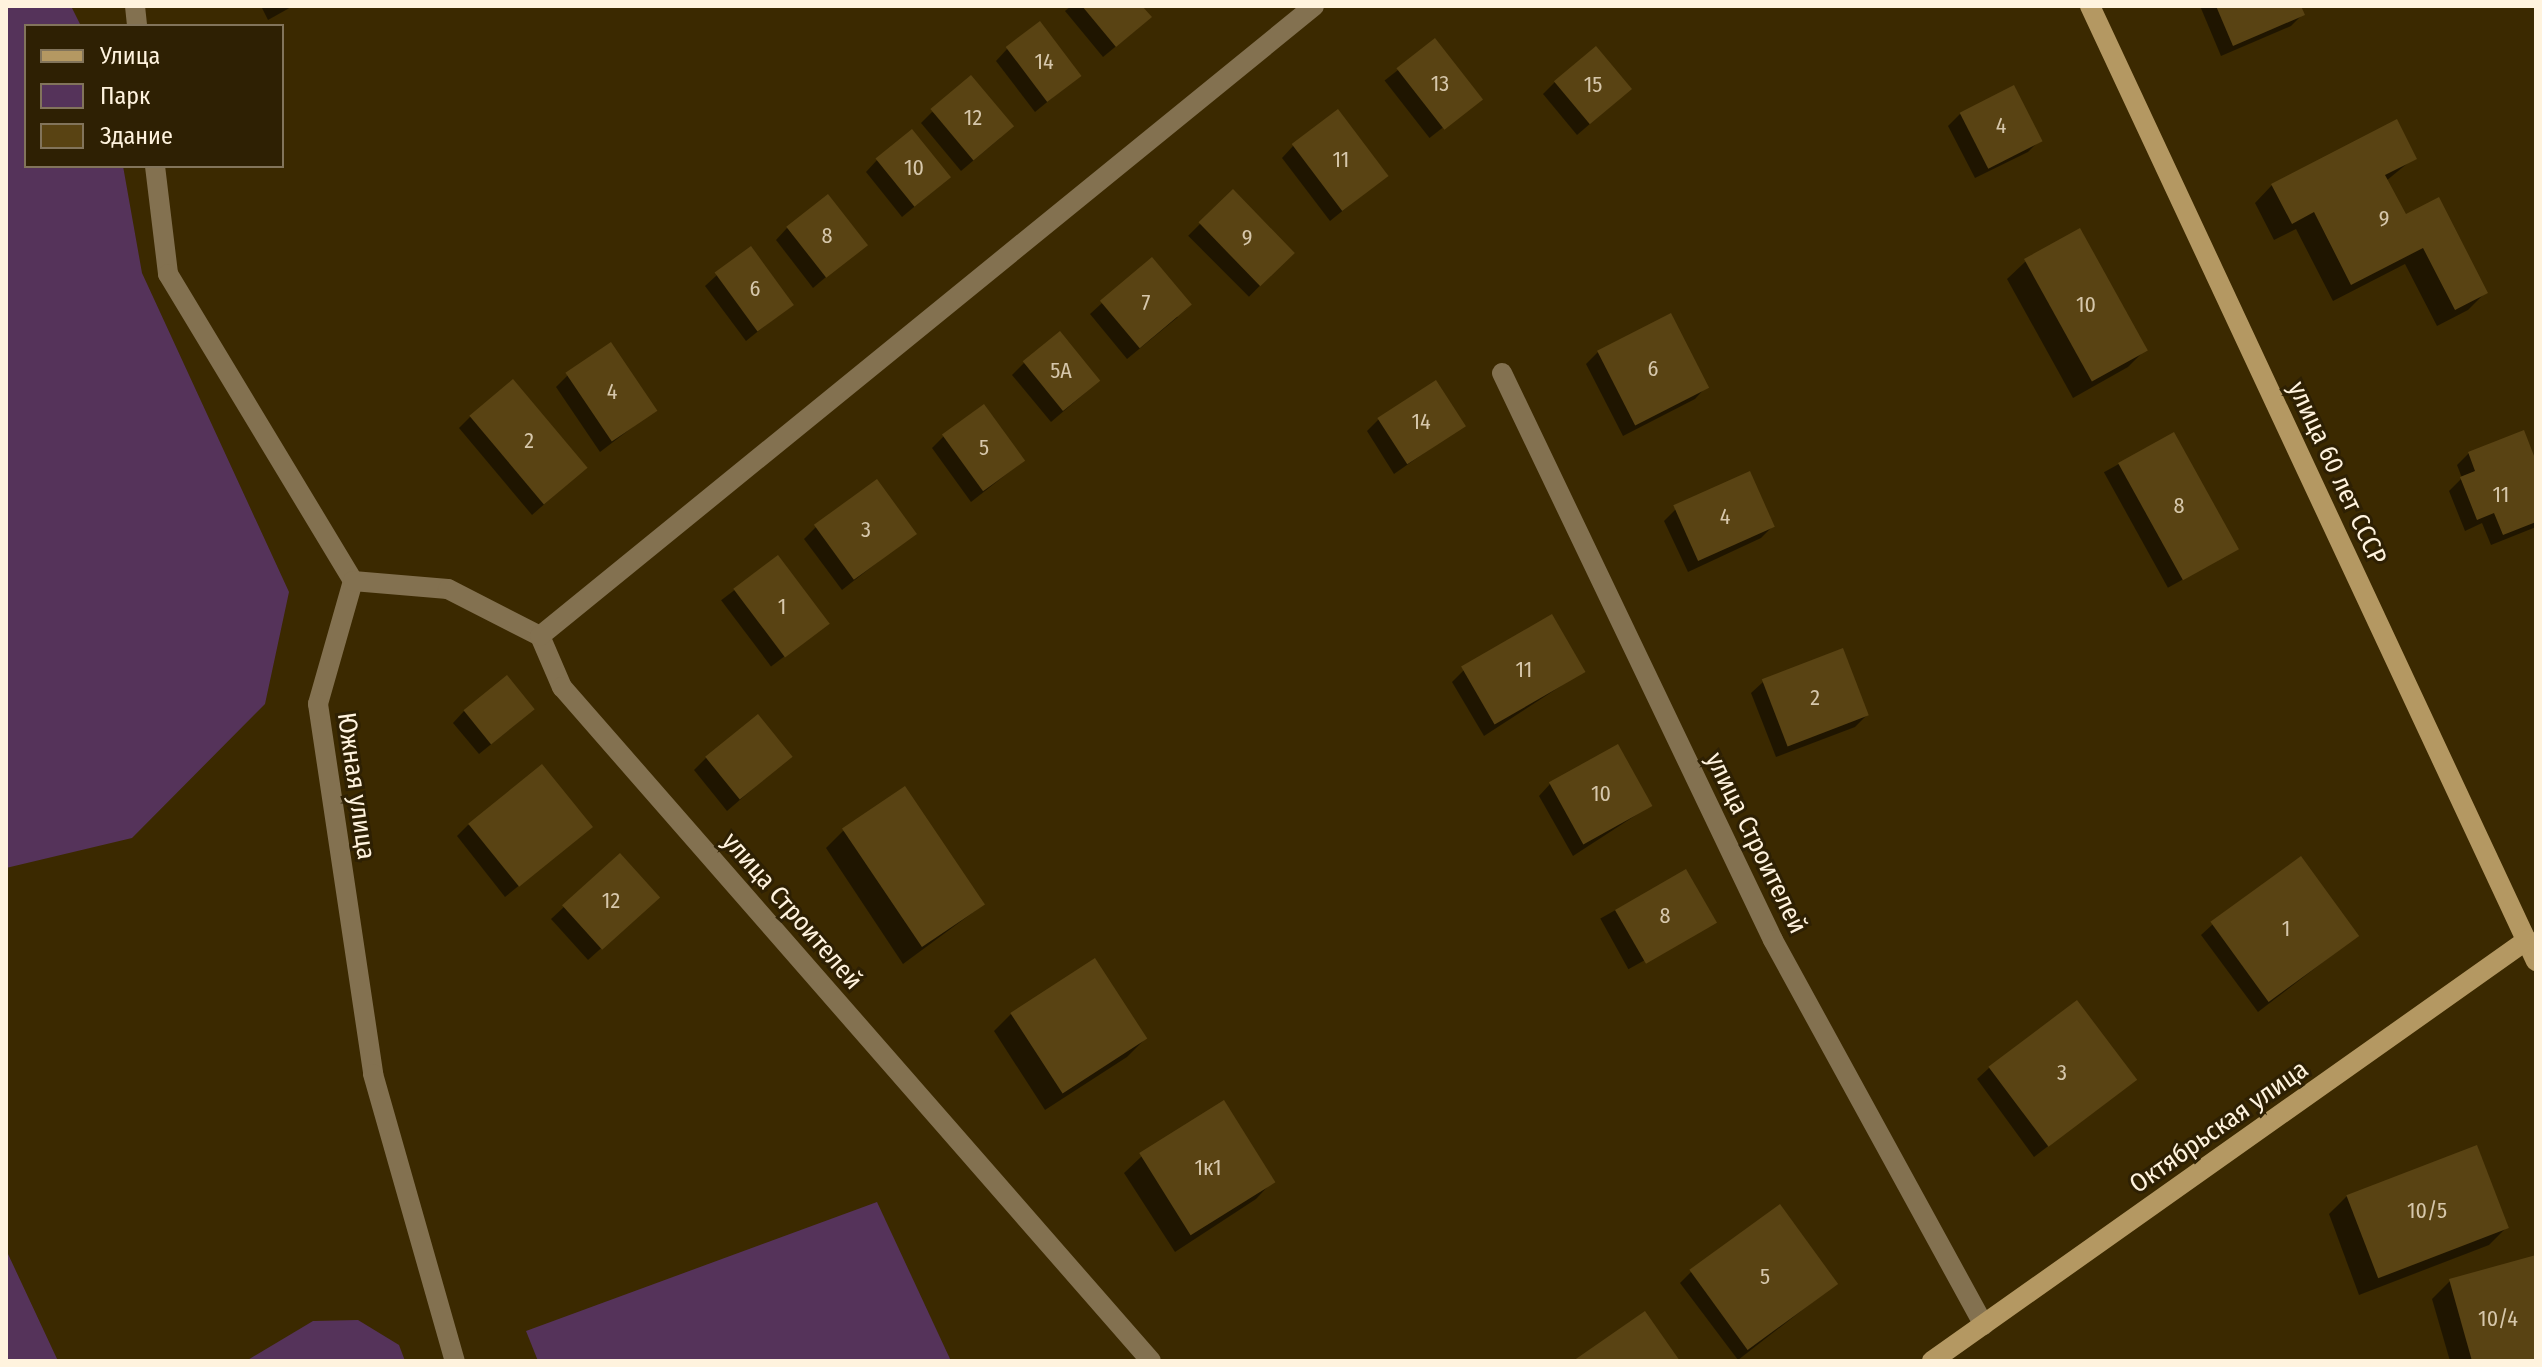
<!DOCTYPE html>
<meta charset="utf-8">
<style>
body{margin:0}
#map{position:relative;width:2542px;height:1367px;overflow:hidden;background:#3b2900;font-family:"Fira Sans Condensed",sans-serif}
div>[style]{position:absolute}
.green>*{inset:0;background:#55335a}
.shadow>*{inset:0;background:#0007;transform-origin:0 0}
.building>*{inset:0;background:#594313;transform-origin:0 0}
.street>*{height:20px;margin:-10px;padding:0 10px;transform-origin:10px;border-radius:10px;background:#837150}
.secondary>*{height:20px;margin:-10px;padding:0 10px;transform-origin:10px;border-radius:10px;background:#b49862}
span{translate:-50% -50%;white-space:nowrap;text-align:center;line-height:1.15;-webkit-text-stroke:6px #2e2003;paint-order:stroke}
.number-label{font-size:22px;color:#d6c7ab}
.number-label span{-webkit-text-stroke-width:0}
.street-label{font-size:26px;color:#fff3de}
.frame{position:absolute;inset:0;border:8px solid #fff3de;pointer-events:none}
.legend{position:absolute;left:24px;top:24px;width:260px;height:144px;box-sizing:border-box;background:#2e2003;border:2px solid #82745b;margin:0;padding:10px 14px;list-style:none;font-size:24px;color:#fff3de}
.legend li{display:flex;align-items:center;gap:16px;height:40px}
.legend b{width:40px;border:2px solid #82745b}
</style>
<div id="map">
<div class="green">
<div style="clip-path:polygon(6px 6px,71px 6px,81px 26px,26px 26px,26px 166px,123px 166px,142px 273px,289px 592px,265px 704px,132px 838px,6px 868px)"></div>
<div style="clip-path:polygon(877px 1202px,951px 1361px,538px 1361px,526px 1331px)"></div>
<div style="clip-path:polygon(6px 1237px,8px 1254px,58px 1361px,6px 1361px)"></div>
<div style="clip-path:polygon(358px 1320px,399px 1345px,405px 1361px,246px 1361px,313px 1321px)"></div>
</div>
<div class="shadow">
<div style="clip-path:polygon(261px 6px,293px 6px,268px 20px)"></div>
<div style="clip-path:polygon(1071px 6px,1140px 6px,1137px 29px,1103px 57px,1065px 11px)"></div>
<div style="clip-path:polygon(2200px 6px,2299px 6px,2303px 14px,2291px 26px,2221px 56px)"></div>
<div style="left:1435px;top:41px;width:73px;height:64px;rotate:52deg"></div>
<div style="clip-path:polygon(1007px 49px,1079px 76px,1035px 112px,996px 61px)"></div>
<div style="clip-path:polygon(1555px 82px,1618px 100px,1577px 135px,1543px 94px)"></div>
<div style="clip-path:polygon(932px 112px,1000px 138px,961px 171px,921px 123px)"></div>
<div style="clip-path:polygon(1960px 114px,2040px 140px,2028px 152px,1975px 178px,1948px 126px)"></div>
<div style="clip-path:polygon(1293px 146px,1387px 175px,1330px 221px,1282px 158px)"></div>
<div style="clip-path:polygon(2414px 158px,2386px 181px,2405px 217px,2486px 292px,2468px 310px,2437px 326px,2405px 264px,2333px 301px,2296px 229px,2274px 240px,2255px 203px,2272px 185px)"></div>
<div style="clip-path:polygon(877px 160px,937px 188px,902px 217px,866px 172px)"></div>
<div style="left:1232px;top:192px;width:86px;height:62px;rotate:45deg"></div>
<div style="clip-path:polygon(787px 228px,865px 244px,813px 288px,776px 240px)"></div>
<div style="clip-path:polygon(2080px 231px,2146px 349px,2128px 367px,2073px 398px,2007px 279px,2025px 262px)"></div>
<div style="clip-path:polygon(717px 275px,792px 304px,746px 341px,705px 286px)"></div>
<div style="clip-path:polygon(1102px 303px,1178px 317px,1127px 359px,1090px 314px)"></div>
<div style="clip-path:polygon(1598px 352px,1706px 387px,1695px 399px,1623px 436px,1586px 364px)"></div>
<div style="clip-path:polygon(1024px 363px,1086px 392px,1051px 422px,1012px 375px)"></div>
<div style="clip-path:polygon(568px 375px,655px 410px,600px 452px,556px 387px)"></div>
<div style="clip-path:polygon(471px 416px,573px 479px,532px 515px,459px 428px)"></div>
<div style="clip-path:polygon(1379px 419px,1463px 426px,1394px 474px,1367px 431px)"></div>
<div style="left:2173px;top:434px;width:132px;height:79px;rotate:61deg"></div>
<div style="clip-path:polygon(944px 436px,1023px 461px,971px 502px,932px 448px)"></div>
<div style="clip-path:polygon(2469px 453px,2536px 466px,2536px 527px,2491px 545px,2482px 523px,2465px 531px,2449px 491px,2462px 478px,2457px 465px)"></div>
<div style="clip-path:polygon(1676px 509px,1773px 526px,1761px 538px,1688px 572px,1664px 521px)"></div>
<div style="clip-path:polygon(816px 527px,915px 533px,842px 590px,804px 539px)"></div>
<div style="left:777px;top:558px;width:83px;height:70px;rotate:53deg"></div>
<div style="clip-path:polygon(1464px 670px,1584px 671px,1484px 736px,1452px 682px)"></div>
<div style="clip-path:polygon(1763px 682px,1867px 715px,1855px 727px,1776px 757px,1751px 693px)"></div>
<div style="clip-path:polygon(464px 711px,521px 720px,479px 754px,453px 723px)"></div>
<div style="clip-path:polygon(790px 757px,727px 811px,694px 770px,706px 758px)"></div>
<div style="clip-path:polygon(1550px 784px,1650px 806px,1573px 856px,1539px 796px)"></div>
<div style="clip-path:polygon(468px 825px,578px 838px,505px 897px,457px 836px)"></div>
<div style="clip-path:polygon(843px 831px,983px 905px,903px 964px,826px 848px)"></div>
<div style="clip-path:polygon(619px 856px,645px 909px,588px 960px,551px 919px)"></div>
<div style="left:1686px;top:871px;width:58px;height:98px;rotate:61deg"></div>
<div style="clip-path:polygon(2213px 924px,2357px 936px,2258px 1012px,2201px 935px)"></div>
<div style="clip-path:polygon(1011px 1014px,1145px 1039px,1127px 1057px,1045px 1110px,994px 1031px)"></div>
<div style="clip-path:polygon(1989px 1068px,2134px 1080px,2034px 1157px,1977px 1079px)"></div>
<div style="clip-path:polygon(1142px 1156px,1273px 1181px,1256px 1199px,1175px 1252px,1124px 1173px)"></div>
<div style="clip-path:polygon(2347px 1196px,2506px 1228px,2489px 1245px,2359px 1295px,2329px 1214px)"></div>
<div style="clip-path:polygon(2536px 1257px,2536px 1361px,2450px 1361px,2432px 1299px,2450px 1281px)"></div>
<div style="clip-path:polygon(1692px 1271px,1837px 1283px,1738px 1360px,1680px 1283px)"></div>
</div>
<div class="building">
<div style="clip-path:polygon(1082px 6px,1142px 6px,1152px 17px,1116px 47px)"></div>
<div style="clip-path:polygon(2216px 6px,2301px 6px,2305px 15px,2233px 46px)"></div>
<div style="left:1040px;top:21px;width:69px;height:43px;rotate:53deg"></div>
<div style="left:1435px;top:38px;width:78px;height:49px;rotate:52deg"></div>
<div style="left:1596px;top:46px;width:56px;height:55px;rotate:50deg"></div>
<div style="left:971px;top:75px;width:67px;height:53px;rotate:50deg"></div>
<div style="left:2014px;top:85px;width:63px;height:61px;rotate:63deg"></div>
<div style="left:1338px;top:109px;width:84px;height:58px;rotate:53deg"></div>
<div style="clip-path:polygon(2397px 119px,2417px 159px,2385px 175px,2406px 214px,2439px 197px,2488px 293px,2455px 310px,2423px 248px,2351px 285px,2314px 212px,2292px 224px,2271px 184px)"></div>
<div style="left:912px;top:129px;width:62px;height:47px;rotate:51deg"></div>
<div style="left:1233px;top:189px;width:89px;height:48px;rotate:46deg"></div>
<div style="left:828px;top:194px;width:65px;height:53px;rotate:52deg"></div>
<div style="left:2080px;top:228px;width:140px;height:64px;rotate:61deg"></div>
<div style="left:751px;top:246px;width:73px;height:45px;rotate:54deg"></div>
<div style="left:1152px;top:257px;width:62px;height:68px;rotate:50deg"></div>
<div style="left:1671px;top:313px;width:84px;height:83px;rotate:63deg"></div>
<div style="left:1060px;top:331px;width:64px;height:48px;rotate:51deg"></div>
<div style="left:611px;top:342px;width:83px;height:55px;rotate:56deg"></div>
<div style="left:513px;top:379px;width:116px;height:57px;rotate:50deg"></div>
<div style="left:1436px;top:380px;width:55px;height:70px;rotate:57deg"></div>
<div style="left:984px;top:404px;width:70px;height:52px;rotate:54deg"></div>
<div style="clip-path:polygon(2524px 430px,2536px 461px,2536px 522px,2503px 535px,2494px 513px,2477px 520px,2460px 477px,2475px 471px,2468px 452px)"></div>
<div style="left:2174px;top:432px;width:134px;height:64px;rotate:61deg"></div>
<div style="left:1750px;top:471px;width:61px;height:84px;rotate:66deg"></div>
<div style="left:877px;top:479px;width:68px;height:78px;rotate:54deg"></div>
<div style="left:778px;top:555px;width:86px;height:56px;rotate:53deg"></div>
<div style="left:1552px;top:614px;width:67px;height:105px;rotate:60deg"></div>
<div style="left:1843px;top:648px;width:72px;height:87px;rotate:69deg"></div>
<div style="left:507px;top:675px;width:44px;height:56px;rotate:51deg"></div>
<div style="left:758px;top:714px;width:55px;height:68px;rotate:51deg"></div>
<div style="left:1618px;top:744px;width:71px;height:79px;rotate:61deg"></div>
<div style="left:542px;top:764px;width:81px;height:95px;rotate:51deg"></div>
<div style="left:905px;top:786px;width:143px;height:76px;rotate:56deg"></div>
<div style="left:620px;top:853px;width:60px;height:78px;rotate:48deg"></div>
<div style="left:2301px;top:856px;width:99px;height:112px;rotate:54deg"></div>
<div style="left:1686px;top:869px;width:62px;height:82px;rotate:60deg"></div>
<div style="left:1095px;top:958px;width:96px;height:101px;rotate:57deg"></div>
<div style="left:2077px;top:1000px;width:100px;height:111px;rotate:53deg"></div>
<div style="left:1224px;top:1100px;width:97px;height:100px;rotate:58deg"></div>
<div style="left:2477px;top:1145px;width:89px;height:140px;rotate:69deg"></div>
<div style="left:1780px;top:1204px;width:99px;height:112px;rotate:54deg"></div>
<div style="clip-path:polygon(2536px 1255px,2536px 1359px,2472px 1361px,2449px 1279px)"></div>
<div style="clip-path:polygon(1645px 1311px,1680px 1361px,1573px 1361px)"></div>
</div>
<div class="street">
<div style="left:135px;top:6px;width:20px;rotate:84deg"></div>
<div style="left:155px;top:166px;width:109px;rotate:83.1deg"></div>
<div style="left:168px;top:274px;width:358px;rotate:58.9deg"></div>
<div style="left:353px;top:581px;width:128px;rotate:105.9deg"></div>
<div style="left:318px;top:704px;width:374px;rotate:81.5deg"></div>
<div style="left:373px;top:1074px;width:298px;rotate:74.1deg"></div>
<div style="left:1502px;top:373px;width:628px;rotate:64.45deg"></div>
<div style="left:1773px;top:940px;width:439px;rotate:61.3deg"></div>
<div style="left:353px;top:581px;width:95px;rotate:4.8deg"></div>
<div style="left:448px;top:589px;width:103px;rotate:27.1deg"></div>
<div style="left:540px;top:636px;width:56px;rotate:66.7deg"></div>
<div style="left:562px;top:687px;width:895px;rotate:48.85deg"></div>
<div style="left:540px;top:636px;width:998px;rotate:-39.14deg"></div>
</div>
<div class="secondary">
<div style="left:2090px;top:6px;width:1054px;rotate:64.97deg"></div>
<div style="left:1932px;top:1361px;width:729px;rotate:-35.28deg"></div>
</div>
<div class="number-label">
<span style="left:1044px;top:62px">14</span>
<span style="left:1440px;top:84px">13</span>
<span style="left:1593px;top:85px">15</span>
<span style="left:973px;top:118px">12</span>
<span style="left:2001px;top:126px">4</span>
<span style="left:1341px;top:160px">11</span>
<span style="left:914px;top:168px">10</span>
<span style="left:2384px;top:219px">9</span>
<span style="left:827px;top:236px">8</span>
<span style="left:1247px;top:238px">9</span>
<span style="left:755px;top:289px">6</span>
<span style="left:1146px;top:303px">7</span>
<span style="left:2086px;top:305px">10</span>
<span style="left:1653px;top:369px">6</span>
<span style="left:1061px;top:371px">5A</span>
<span style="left:612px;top:392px">4</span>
<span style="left:1421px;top:422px">14</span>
<span style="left:529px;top:441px">2</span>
<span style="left:984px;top:448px">5</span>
<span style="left:2501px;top:495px">11</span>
<span style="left:2179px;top:506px">8</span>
<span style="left:1725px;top:517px">4</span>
<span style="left:866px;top:530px">3</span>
<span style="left:782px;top:607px">1</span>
<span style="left:1524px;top:670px">11</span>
<span style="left:1815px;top:698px">2</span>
<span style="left:1601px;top:794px">10</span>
<span style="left:611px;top:901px">12</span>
<span style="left:1665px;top:916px">8</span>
<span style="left:2286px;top:929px">1</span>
<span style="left:2062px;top:1073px">3</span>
<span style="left:1208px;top:1168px">1к1</span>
<span style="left:2427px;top:1211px">10/5</span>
<span style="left:1765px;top:1277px">5</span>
<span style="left:2498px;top:1319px">10/4</span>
</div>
<div class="street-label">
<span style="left:2337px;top:473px;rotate:65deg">улица 60 лет СССР</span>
<span style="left:356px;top:786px;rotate:82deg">Южная улица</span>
<span style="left:1756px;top:843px;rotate:64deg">улица Строителей</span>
<span style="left:792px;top:911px;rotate:49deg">улица Строителей</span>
<span style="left:2219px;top:1127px;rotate:-35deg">Октябрьская улица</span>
</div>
<div class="frame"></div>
<ul class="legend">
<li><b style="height:10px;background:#b49862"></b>Улица</li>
<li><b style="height:22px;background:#55335a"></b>Парк</li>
<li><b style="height:22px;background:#594313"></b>Здание</li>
</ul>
</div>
